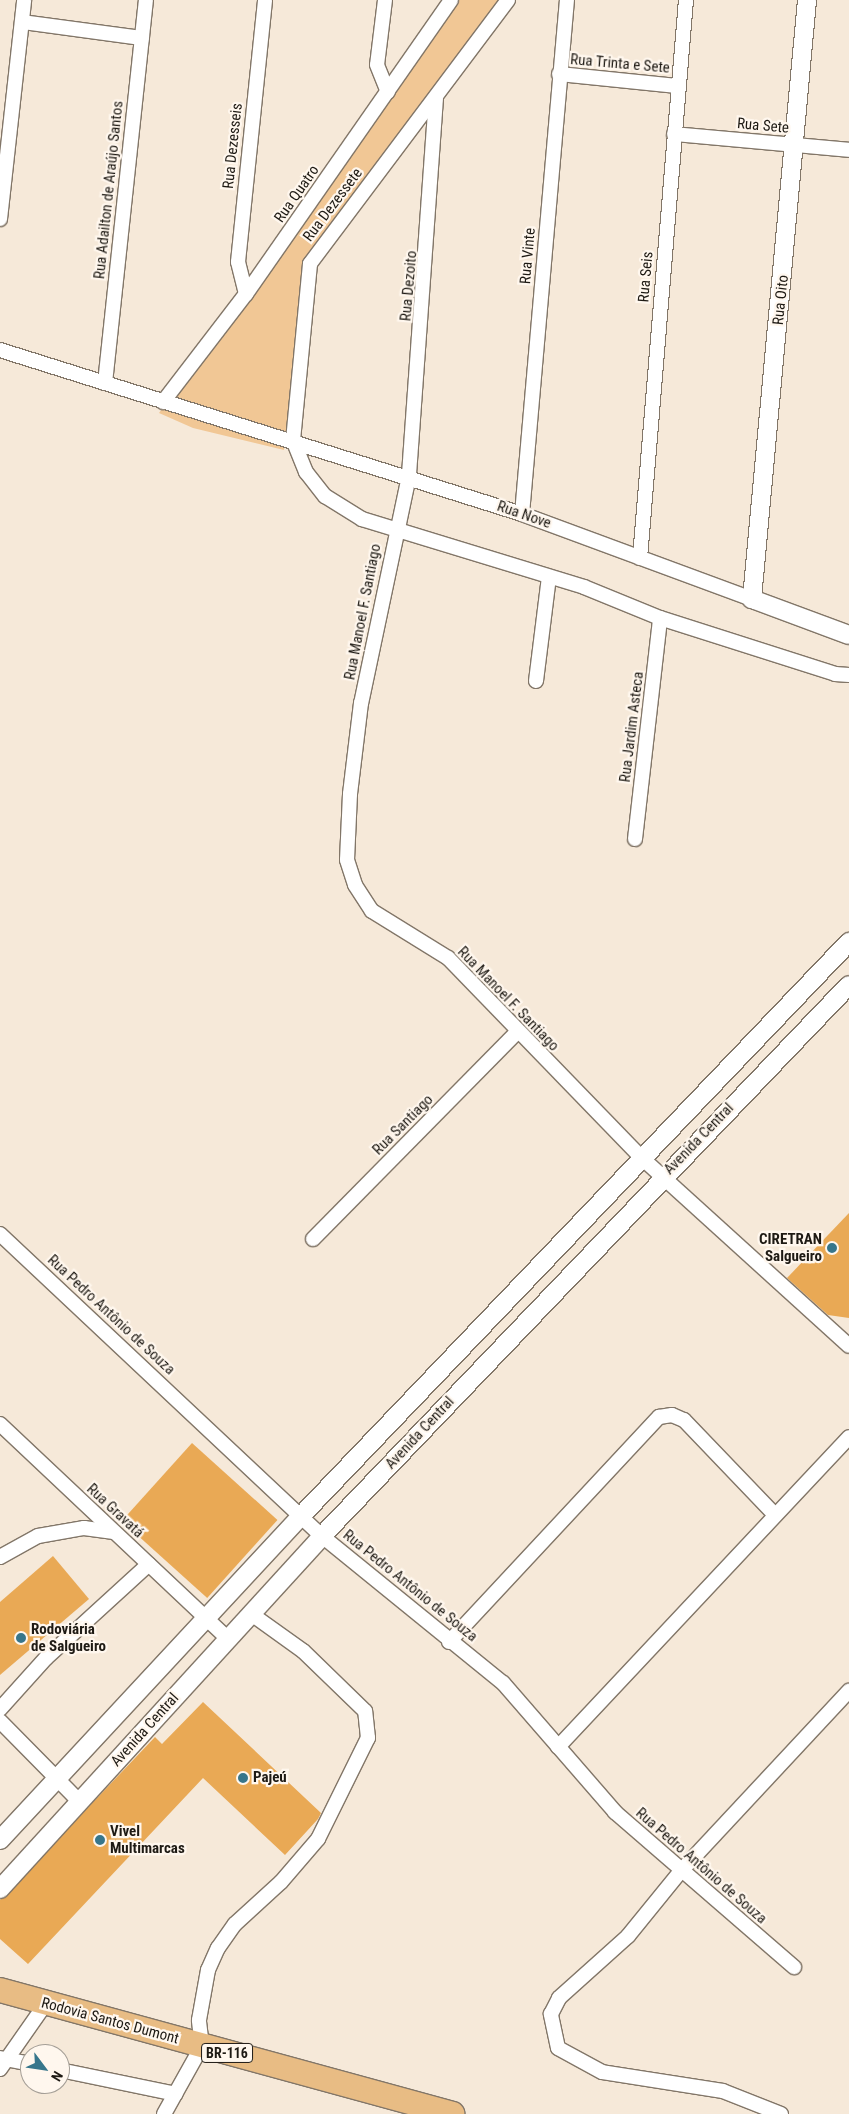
<!DOCTYPE html>
<meta charset="utf-8">
<style>
body{margin:0}
#map{position:relative;width:849px;height:2114px;overflow:hidden;background:#f6e9d9;font-family:"Roboto Condensed",sans-serif}
div>[style]{position:absolute}
.green>*{inset:0;background:#f1c795}
.building>*{inset:0;background:#e9a955;transform-origin:0 0}
.roads{filter:drop-shadow(1px 0 #827668) drop-shadow(-1px 0 #827668) drop-shadow(0 1px #827668) drop-shadow(0 -1px #827668)}
.minor>*{height:14px;margin:-7px;padding:0 7px;transform-origin:7px;border-radius:7px;background:#fff}
.tertiary>*{height:18px;margin:-9px;padding:0 9px;transform-origin:9px;border-radius:9px;background:#fff}
.trunk>*{height:24px;margin:-12px;padding:0 12px;transform-origin:12px;border-radius:12px;background:#e8bc84}
.dots>*{width:14px;height:14px;translate:-50% -50%;box-sizing:border-box;border:2px solid #fff7ee;border-radius:50%}
span{translate:-50% -50%;white-space:nowrap;text-align:center;line-height:1.15;-webkit-text-stroke:4.5px #fff7ee;paint-order:stroke}
.shield-label span{padding:1px 4px;background:#fff7ee;border:1px solid;border-radius:4px;-webkit-text-stroke-width:0}
.shield-label{font-size:14px;color:#1e1a14;font-weight:700}
.street-label{font-size:15px;color:#1e1a14}
.poi-label{font-size:15px;color:#1e1a14;font-weight:700}
.right{translate:-100% -50%;text-align:right}
.left{translate:0 -50%;text-align:left}
.north{position:absolute;left:20px;top:2044px;width:50px;height:50px;box-sizing:border-box;background:#fff7ee;border:1px solid #a59f97;border-radius:50%;rotate:121deg;font-size:14px;font-weight:700;line-height:20px;text-align:center;color:#1e1a14}
.north::after{content:'';display:block;margin:auto;width:18px;height:22px;background:#37768b;clip-path:polygon(50% 0,100% 100%,50% 72%,0 100%)}
</style>
<div id="map">
<div class="green">
<div style="clip-path:polygon(450px 0,505px 0,309px 256px,284px 450px,193px 428px,159px 413px)"></div>
</div>
<div class="building">
<div style="clip-path:polygon(849px 1213px,849px 1318px,828px 1315px,787px 1278px)"></div>
<div style="left:192px;top:1443px;width:115px;height:105px;rotate:42deg"></div>
<div style="clip-path:polygon(53px 1556px,89px 1599px,0 1675px,0 1602px)"></div>
<div style="clip-path:polygon(203px 1702px,321px 1813px,318px 1819px,285px 1855px,203px 1778px,28px 1964px,0 1939px,0 1900px,155px 1737px,162px 1744px)"></div>
</div>
<div class="roads">
<div class="minor">
<div style="left:385px;top:0;width:65px;rotate:97deg"></div>
<div style="left:377px;top:65px;width:29px;rotate:68deg"></div>
<div style="left:508px;top:0;width:330px;rotate:126.9deg"></div>
<div style="left:310px;top:264px;width:177px;rotate:95.5deg"></div>
<div style="left:293px;top:440px;width:35px;rotate:68deg"></div>
<div style="left:306px;top:472px;width:31px;rotate:52deg"></div>
<div style="left:325px;top:496px;width:44px;rotate:31.9deg"></div>
<div style="left:362px;top:519px;width:232px;rotate:17deg"></div>
<div style="left:584px;top:587px;width:82px;rotate:22.2deg"></div>
<div style="left:660px;top:618px;width:184px;rotate:17.7deg"></div>
<div style="left:835px;top:674px;width:14px;rotate:4deg"></div>
<div style="left:23px;top:22px;width:120px;rotate:7.7deg"></div>
<div style="left:559px;top:74px;width:119px;rotate:5.8deg"></div>
<div style="left:436px;top:98px;width:379px;rotate:94.1deg"></div>
<div style="left:409px;top:476px;width:232px;rotate:101.9deg"></div>
<div style="left:361px;top:703px;width:92px;rotate:96.9deg"></div>
<div style="left:350px;top:794px;width:66px;rotate:92.6deg"></div>
<div style="left:347px;top:860px;width:26px;rotate:72deg"></div>
<div style="left:355px;top:885px;width:31px;rotate:57deg"></div>
<div style="left:372px;top:911px;width:89px;rotate:31.7deg"></div>
<div style="left:448px;top:958px;width:280px;rotate:45.9deg"></div>
<div style="left:643px;top:1159px;width:278px;rotate:42.2deg"></div>
<div style="left:674px;top:134px;width:176px;rotate:5.2deg"></div>
<div style="left:0;top:219px;width:220px;rotate:-83.7deg"></div>
<div style="left:246px;top:294px;width:33px;rotate:-104deg"></div>
<div style="left:238px;top:262px;width:263px;rotate:-84.1deg"></div>
<div style="left:0;top:350px;width:547px;rotate:17.44deg"></div>
<div style="left:522px;top:514px;width:245px;rotate:20.3deg"></div>
<div style="left:105px;top:383px;width:385px;rotate:-83.9deg"></div>
<div style="left:163px;top:402px;width:136px;rotate:-52.5deg"></div>
<div style="left:246px;top:294px;width:358px;rotate:-55.1deg"></div>
<div style="left:522px;top:514px;width:516px;rotate:-85deg"></div>
<div style="left:640px;top:558px;width:560px;rotate:-85.29deg"></div>
<div style="left:536px;top:681px;width:105px;rotate:-82.9deg"></div>
<div style="left:635px;top:839px;width:222px;rotate:-83.5deg"></div>
<div style="left:0;top:1234px;width:441px;rotate:43.2deg"></div>
<div style="left:322px;top:1536px;width:233px;rotate:39.1deg"></div>
<div style="left:503px;top:1683px;width:171px;rotate:49deg"></div>
<div style="left:615px;top:1812px;width:237px;rotate:40.9deg"></div>
<div style="left:313px;top:1239px;width:289px;rotate:-45.4deg"></div>
<div style="left:0;top:1424px;width:313px;rotate:43.3deg"></div>
<div style="left:0;top:1557px;width:43px;rotate:-28.9deg"></div>
<div style="left:38px;top:1536px;width:47px;rotate:-9.9deg"></div>
<div style="left:84px;top:1528px;width:30px;rotate:8deg"></div>
<div style="left:449px;top:1642px;width:308px;rotate:-47deg"></div>
<div style="left:659px;top:1417px;width:13px;rotate:-9deg"></div>
<div style="left:672px;top:1415px;width:13px;rotate:23deg"></div>
<div style="left:684px;top:1420px;width:130px;rotate:46.2deg"></div>
<div style="left:0;top:1709px;width:69px;rotate:-48deg"></div>
<div style="left:46px;top:1658px;width:139px;rotate:-42.4deg"></div>
<div style="left:0;top:1721px;width:112px;rotate:45.4deg"></div>
<div style="left:558px;top:1747px;width:425px;rotate:-46.8deg"></div>
<div style="left:0;top:2058px;width:31px;rotate:11deg"></div>
<div style="left:0;top:2069px;width:80px;rotate:-55.1deg"></div>
<div style="left:60px;top:2070px;width:118px;rotate:11.7deg"></div>
<div style="left:164px;top:2114px;width:78px;rotate:-60.8deg"></div>
<div style="left:202px;top:2046px;width:26px;rotate:-97deg"></div>
<div style="left:199px;top:2020px;width:51px;rotate:-79.8deg"></div>
<div style="left:208px;top:1970px;width:24px;rotate:-66deg"></div>
<div style="left:218px;top:1948px;width:29px;rotate:-55deg"></div>
<div style="left:235px;top:1924px;width:62px;rotate:-42.4deg"></div>
<div style="left:281px;top:1882px;width:57px;rotate:-49.3deg"></div>
<div style="left:318px;top:1839px;width:113px;rotate:-63.7deg"></div>
<div style="left:368px;top:1738px;width:27px;rotate:-96deg"></div>
<div style="left:365px;top:1711px;width:86px;rotate:-135.9deg"></div>
<div style="left:303px;top:1651px;width:65px;rotate:-144.4deg"></div>
<div style="left:781px;top:2114px;width:62px;rotate:-158.4deg"></div>
<div style="left:723px;top:2091px;width:122px;rotate:-171.1deg"></div>
<div style="left:602px;top:2072px;width:50px;rotate:-151.4deg"></div>
<div style="left:558px;top:2048px;width:35px;rotate:-102deg"></div>
<div style="left:551px;top:2014px;width:18px;rotate:-63deg"></div>
<div style="left:559px;top:1998px;width:93px;rotate:-41.9deg"></div>
<div style="left:628px;top:1936px;width:82px;rotate:-50.9deg"></div>
<div style="left:680px;top:1872px;width:248px;rotate:-47deg"></div>
</div>
<div class="tertiary">
<div style="left:807px;top:0;width:602px;rotate:95.25deg"></div>
<div style="left:752px;top:599px;width:103px;rotate:20.4deg"></div>
<div style="left:0;top:1840px;width:442px;rotate:-47.1deg"></div>
<div style="left:301px;top:1516px;width:794px;rotate:-46.33deg"></div>
<div style="left:0;top:1889px;width:478px;rotate:-47.6deg"></div>
<div style="left:322px;top:1536px;width:762px;rotate:-46.28deg"></div>
</div>
<div class="trunk">
<div style="left:0;top:1990px;width:469px;rotate:15.3deg"></div>
</div>
</div>
<div class="dots">
<div style="left:832px;top:1248px;background:#37768b"></div>
<div style="left:21px;top:1638px;background:#37768b"></div>
<div style="left:243px;top:1778px;background:#37768b"></div>
<div style="left:100px;top:1840px;background:#37768b"></div>
</div>
<div class="shield-label">
<span style="left:227px;top:2053px">BR-116</span>
</div>
<div class="street-label">
<span style="left:620px;top:64px;rotate:5deg">Rua Trinta e Sete</span>
<span style="left:763px;top:126px;rotate:5deg">Rua Sete</span>
<span style="left:233px;top:146px;rotate:-84deg">Rua Dezesseis</span>
<span style="left:109px;top:190px;rotate:-84deg">Rua Adailton de Araújo Santos</span>
<span style="left:297px;top:194px;rotate:-55deg">Rua Quatro</span>
<span style="left:333px;top:205px;rotate:-53deg">Rua Dezessete</span>
<span style="left:528px;top:256px;rotate:-85deg">Rua Vinte</span>
<span style="left:646px;top:277px;rotate:-85deg">Rua Seis</span>
<span style="left:409px;top:286px;rotate:-85deg">Rua Dezoito</span>
<span style="left:781px;top:300px;rotate:-84deg">Rua Oito</span>
<span style="left:524px;top:515px;rotate:19deg">Rua Nove</span>
<span style="left:363px;top:612px;rotate:-79deg">Rua Manoel F. Santiago</span>
<span style="left:632px;top:727px;rotate:-83deg">Rua Jardim Asteca</span>
<span style="left:508px;top:999px;rotate:46deg">Rua Manoel F. Santiago</span>
<span style="left:403px;top:1125px;rotate:-45deg">Rua Santiago</span>
<span style="left:699px;top:1139px;rotate:-46deg">Avenida Central</span>
<span style="left:111px;top:1315px;rotate:43deg">Rua Pedro Antônio de Souza</span>
<span style="left:420px;top:1433px;rotate:-47deg">Avenida Central</span>
<span style="left:115px;top:1511px;rotate:43deg">Rua Gravatá</span>
<span style="left:410px;top:1586px;rotate:39deg">Rua Pedro Antônio de Souza</span>
<span style="left:145px;top:1730px;rotate:-48deg">Avenida Central</span>
<span style="left:701px;top:1866px;rotate:41deg">Rua Pedro Antônio de Souza</span>
<span style="left:110px;top:2021px;rotate:15deg">Rodovia Santos Dumont</span>
</div>
<div class="poi-label">
<span class="right" style="left:822px;top:1248px">CIRETRAN<br>Salgueiro</span>
<span class="left" style="left:31px;top:1638px">Rodoviária<br>de Salgueiro</span>
<span class="left" style="left:253px;top:1778px">Pajeú</span>
<span class="left" style="left:110px;top:1840px">Vivel<br>Multimarcas</span>
</div>
<div class="north">N</div>
</div>
